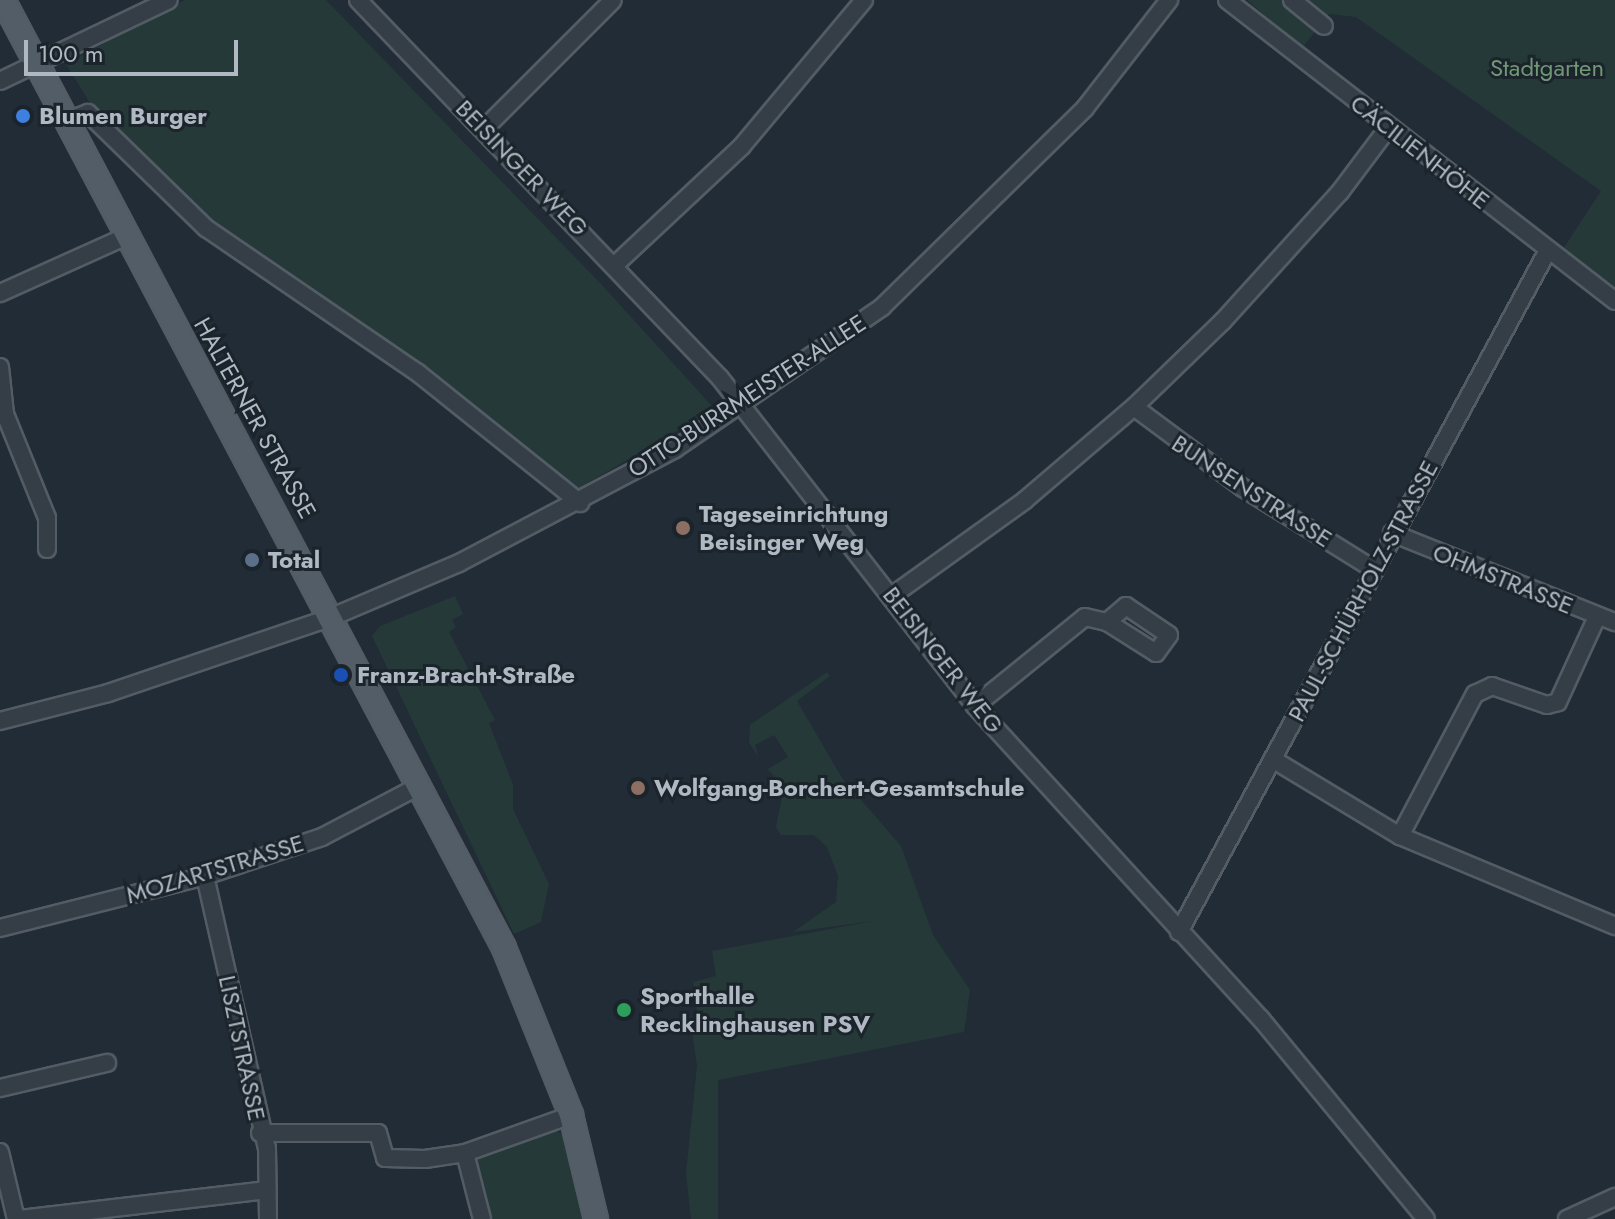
<!DOCTYPE html>
<meta charset="utf-8">
<style>
body{margin:0}
#map{position:relative;width:1615px;height:1219px;overflow:hidden;background:#222c36;font-family:Jost,sans-serif}
div>[style]{position:absolute}
.green>*{inset:0;background:#253938}
.roads{filter:drop-shadow(2px 0 #535c65) drop-shadow(-2px 0 #535c65) drop-shadow(0 2px #535c65) drop-shadow(0 -2px #535c65)}
.minor>*{height:16px;margin:-8px;padding:0 8px;transform-origin:8px;border-radius:8px;background:#353e47}
.major>*{height:22px;margin:-11px;padding:0 11px;transform-origin:11px;border-radius:11px;background:#535d67}
.dots>*{width:22px;height:22px;translate:-50% -50%;box-sizing:border-box;border:4px solid #1b232b;border-radius:50%}
span{translate:-50% -50%;white-space:nowrap;text-align:center;line-height:1.15;-webkit-text-stroke:6px #1b232b;paint-order:stroke}
.park-label{font-size:24px;color:#709776}
.poi-label{font-size:24px;color:#b0b9c3;font-weight:700}
.left{translate:0 -50%;text-align:left}
.street-label{font-size:24px;color:#b0b9c3}
.scale{position:absolute;left:24px;top:40px;width:214px;height:36px;box-sizing:border-box;border:4px solid #b0b9c3;border-top:0;padding-left:10px;font-size:24px;line-height:28px;white-space:nowrap;color:#b0b9c3;-webkit-text-stroke:6px #1b232b;paint-order:stroke}
</style>
<div id="map">
<div class="green">
<div style="clip-path:polygon(185px 0,326px 0,602px 285px,711px 405px,709px 412px,574px 491px,479px 411px,215px 229px,98px 116px,66px 64px)"></div>
<div style="clip-path:polygon(1247px 0,1615px 0,1615px 289px,1563px 249px,1601px 191px,1356px 17px,1329px 14px,1302px 48px)"></div>
<div style="clip-path:polygon(455px 596px,463px 614px,452px 620px,456px 627px,449px 632px,495px 720px,489px 723px,513px 785px,513px 809px,549px 884px,541px 922px,514px 934px,372px 636px,380px 626px)"></div>
<div style="clip-path:polygon(827px 672px,830px 676px,797px 701px,842px 778px,901px 846px,933px 935px,970px 990px,964px 1032px,718px 1080px,718px 1219px,691px 1219px,686px 1173px,697px 1066px,692px 1032px,698px 1016px,693px 982px,716px 976px,712px 951px,873px 921px,793px 932px,836px 902px,838px 876px,827px 847px,814px 835px,781px 835px,776px 827px,784px 787px,760px 761px,768px 769px,788px 757px,774px 735px,755px 745px,758px 757px,749px 742px,750px 725px)"></div>
<div style="clip-path:polygon(550px 1128px,569px 1137px,586px 1213px,582px 1219px,490px 1219px,475px 1158px)"></div>
</div>
<div class="roads">
<div class="minor">
<div style="left:358px;top:0;width:523px;rotate:46.24deg"></div>
<div style="left:720px;top:378px;width:415px;rotate:52.1deg"></div>
<div style="left:975px;top:706px;width:424px;rotate:47.6deg"></div>
<div style="left:1261px;top:1019px;width:259px;rotate:50.5deg"></div>
<div style="left:1227px;top:0;width:491px;rotate:37.8deg"></div>
<div style="left:1292px;top:0;width:41px;rotate:39.1deg"></div>
<div style="left:0;top:81px;width:187px;rotate:-25.6deg"></div>
<div style="left:67px;top:121px;width:22px;rotate:-21deg"></div>
<div style="left:88px;top:113px;width:165px;rotate:44.3deg"></div>
<div style="left:206px;top:228px;width:257px;rotate:34.4deg"></div>
<div style="left:418px;top:373px;width:208px;rotate:38.7deg"></div>
<div style="left:484px;top:129px;width:182px;rotate:-45deg"></div>
<div style="left:616px;top:264px;width:173px;rotate:-43.1deg"></div>
<div style="left:742px;top:146px;width:190px;rotate:-50.1deg"></div>
<div style="left:0;top:293px;width:139px;rotate:-24.2deg"></div>
<div style="left:0;top:367px;width:47px;rotate:83.9deg"></div>
<div style="left:5px;top:414px;width:112px;rotate:68deg"></div>
<div style="left:47px;top:518px;width:31px;rotate:90deg"></div>
<div style="left:1134px;top:407px;width:136px;rotate:36.6deg"></div>
<div style="left:1243px;top:488px;width:153px;rotate:31.9deg"></div>
<div style="left:1392px;top:533px;width:240px;rotate:21.8deg"></div>
<div style="left:893px;top:595px;width:163px;rotate:-35.7deg"></div>
<div style="left:1025px;top:500px;width:143px;rotate:-40.5deg"></div>
<div style="left:1134px;top:407px;width:124px;rotate:-44deg"></div>
<div style="left:1223px;top:321px;width:174px;rotate:-47.8deg"></div>
<div style="left:1340px;top:192px;width:80px;rotate:-53.1deg"></div>
<div style="left:975px;top:706px;width:141px;rotate:-39deg"></div>
<div style="left:1085px;top:617px;width:23px;rotate:13deg"></div>
<div style="left:1107px;top:622px;width:58px;rotate:32.3deg"></div>
<div style="left:1156px;top:653px;width:22px;rotate:-54deg"></div>
<div style="left:1169px;top:635px;width:52px;rotate:-146deg"></div>
<div style="left:1126px;top:606px;width:25px;rotate:140deg"></div>
<div style="left:0;top:721px;width:112px;rotate:-14.5deg"></div>
<div style="left:108px;top:693px;width:237px;rotate:-18.7deg"></div>
<div style="left:332px;top:617px;width:138px;rotate:-23deg"></div>
<div style="left:459px;top:563px;width:244px;rotate:-27.8deg"></div>
<div style="left:675px;top:449px;width:251px;rotate:-34.4deg"></div>
<div style="left:882px;top:307px;width:284px;rotate:-44.4deg"></div>
<div style="left:1085px;top:108px;width:137px;rotate:-52.1deg"></div>
<div style="left:1274px;top:760px;width:147px;rotate:31.1deg"></div>
<div style="left:1400px;top:836px;width:233px;rotate:22.7deg"></div>
<div style="left:1400px;top:836px;width:161px;rotate:-62.2deg"></div>
<div style="left:1475px;top:694px;width:19px;rotate:-25deg"></div>
<div style="left:1492px;top:686px;width:58px;rotate:19.1deg"></div>
<div style="left:1547px;top:705px;width:11px;rotate:-15deg"></div>
<div style="left:1558px;top:702px;width:94px;rotate:-65.4deg"></div>
<div style="left:205px;top:876px;width:279px;rotate:77.2deg"></div>
<div style="left:267px;top:1148px;width:71px;rotate:89.2deg"></div>
<div style="left:0;top:928px;width:211px;rotate:-14.2deg"></div>
<div style="left:205px;top:876px;width:123px;rotate:-18.4deg"></div>
<div style="left:322px;top:837px;width:112px;rotate:-27.7deg"></div>
<div style="left:1179px;top:932px;width:775px;rotate:-61.58deg"></div>
<div style="left:0;top:1088px;width:110px;rotate:-13.2deg"></div>
<div style="left:260px;top:1133px;width:118px"></div>
<div style="left:378px;top:1133px;width:26px;rotate:74deg"></div>
<div style="left:385px;top:1158px;width:40px;rotate:1.4deg"></div>
<div style="left:425px;top:1159px;width:40px;rotate:-8.5deg"></div>
<div style="left:465px;top:1153px;width:113px;rotate:-19.7deg"></div>
<div style="left:0;top:1152px;width:69px;rotate:76.6deg"></div>
<div style="left:465px;top:1153px;width:68px;rotate:75.6deg"></div>
<div style="left:20px;top:1219px;width:249px;rotate:-6.7deg"></div>
<div style="left:1567px;top:1219px;width:53px;rotate:-24.6deg"></div>
</div>
<div class="major">
<div style="left:3px;top:0;width:1072px;rotate:62.14deg"></div>
<div style="left:504px;top:948px;width:180px;rotate:68.1deg"></div>
<div style="left:571px;top:1115px;width:107px;rotate:76.5deg"></div>
</div>
</div>
<div class="dots">
<div style="left:23px;top:116px;background:#3f7fe0"></div>
<div style="left:683px;top:528px;background:#8d6e63"></div>
<div style="left:252px;top:560px;background:#5c6f8a"></div>
<div style="left:341px;top:675px;background:#1a4fb4"></div>
<div style="left:638px;top:788px;background:#8d6e63"></div>
<div style="left:624px;top:1010px;background:#2e9e5b"></div>
</div>
<div class="park-label">
<span style="left:1547px;top:68px">Stadtgarten</span>
</div>
<div class="poi-label">
<span class="left" style="left:39px;top:116px">Blumen Burger</span>
<span class="left" style="left:699px;top:528px">Tageseinrichtung<br>Beisinger Weg</span>
<span class="left" style="left:268px;top:560px">Total</span>
<span class="left" style="left:357px;top:675px">Franz-Bracht-Straße</span>
<span class="left" style="left:654px;top:788px">Wolfgang-Borchert-Gesamtschule</span>
<span class="left" style="left:640px;top:1010px">Sporthalle<br>Recklinghausen PSV</span>
</div>
<div class="street-label">
<span style="left:1420px;top:152px;rotate:38deg">CÄCILIENHÖHE</span>
<span style="left:522px;top:168px;rotate:46deg">BEISINGER WEG</span>
<span style="left:747px;top:396px;rotate:-33deg">OTTO-BURRMEISTER-ALLEE</span>
<span style="left:255px;top:418px;rotate:61deg">HALTERNER STRASSE</span>
<span style="left:1252px;top:491px;rotate:33deg">BUNSENSTRASSE</span>
<span style="left:1503px;top:579px;rotate:22deg">OHMSTRASSE</span>
<span style="left:1363px;top:591px;rotate:-62deg">PAUL-SCHÜRHOLZ-STRASSE</span>
<span style="left:943px;top:660px;rotate:52deg">BEISINGER WEG</span>
<span style="left:215px;top:869px;rotate:-17deg">MOZARTSTRASSE</span>
<span style="left:242px;top:1048px;rotate:78deg">LISZTSTRASSE</span>
</div>
<div class="scale">100 m</div>
</div>
